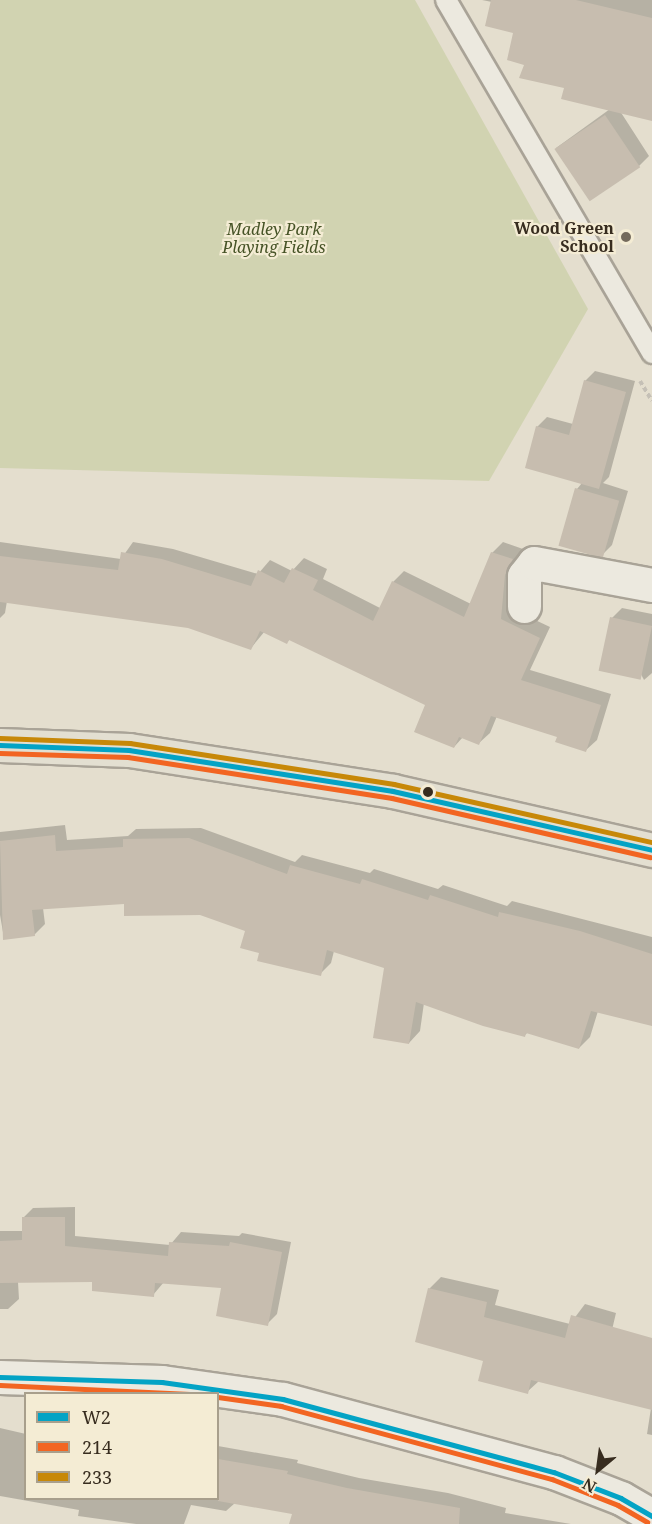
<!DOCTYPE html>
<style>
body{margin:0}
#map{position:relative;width:652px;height:1524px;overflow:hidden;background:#e4dece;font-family:"Noto Serif",serif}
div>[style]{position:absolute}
.green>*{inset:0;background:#d1d3b1}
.shadow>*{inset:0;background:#0003}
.building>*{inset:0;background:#c7bdaf;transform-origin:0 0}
.path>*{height:4px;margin-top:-2px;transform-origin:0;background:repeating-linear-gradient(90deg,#c5c0b6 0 4.5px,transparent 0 7.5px)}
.roads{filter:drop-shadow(2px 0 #a9a397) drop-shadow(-2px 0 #a9a397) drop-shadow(0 2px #a9a397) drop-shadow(0 -2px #a9a397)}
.lane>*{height:20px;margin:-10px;padding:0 10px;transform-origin:10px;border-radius:10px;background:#ece9df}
.street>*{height:33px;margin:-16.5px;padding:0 16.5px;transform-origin:16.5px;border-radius:16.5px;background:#ece9df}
.primary>*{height:33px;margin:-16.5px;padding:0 16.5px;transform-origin:16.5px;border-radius:16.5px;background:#e3dfd1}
.bus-1>*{height:4.5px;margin:-2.25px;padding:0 2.25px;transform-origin:2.25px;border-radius:2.25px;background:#03a3c5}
.bus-2>*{height:4.5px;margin:-2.25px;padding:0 2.25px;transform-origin:2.25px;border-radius:2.25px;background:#f26522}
.bus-3>*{height:4.5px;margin:-2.25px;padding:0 2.25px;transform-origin:2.25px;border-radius:2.25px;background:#c78808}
.dots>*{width:16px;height:16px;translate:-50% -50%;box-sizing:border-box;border:3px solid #f4ecd4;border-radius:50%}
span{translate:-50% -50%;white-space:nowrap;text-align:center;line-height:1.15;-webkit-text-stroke:4.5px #f4ecd4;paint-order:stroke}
.poi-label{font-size:16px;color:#372c1f;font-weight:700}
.right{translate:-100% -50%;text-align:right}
.park-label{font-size:16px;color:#465326;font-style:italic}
.legend{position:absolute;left:24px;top:1392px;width:195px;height:108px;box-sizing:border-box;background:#f4ecd4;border:2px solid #a89f8c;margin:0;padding:8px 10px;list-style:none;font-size:18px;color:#372c1f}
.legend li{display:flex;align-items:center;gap:12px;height:30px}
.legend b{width:30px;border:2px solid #a89f8c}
.north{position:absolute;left:568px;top:1440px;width:60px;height:60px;-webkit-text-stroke:4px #f4ecd4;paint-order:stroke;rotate:209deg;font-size:16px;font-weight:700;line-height:24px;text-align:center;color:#372c1f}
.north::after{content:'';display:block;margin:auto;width:21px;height:27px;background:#372c1f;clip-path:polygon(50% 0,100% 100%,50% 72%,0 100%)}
</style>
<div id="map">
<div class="green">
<div style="clip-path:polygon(0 0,415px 0,588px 309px,489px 481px,0 468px)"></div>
</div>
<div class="shadow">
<div style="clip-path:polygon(482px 0,652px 0,652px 119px,620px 111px,649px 156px,639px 166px,556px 148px,610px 109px,526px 65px,514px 32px,492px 2px)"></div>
<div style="clip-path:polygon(595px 371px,635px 381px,609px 477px,603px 483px,628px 491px,612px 545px,602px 555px,577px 489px,582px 483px,537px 427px,547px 417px,573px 424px,585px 381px)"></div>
<div style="clip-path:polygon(0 542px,121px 559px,133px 542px,173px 549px,258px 574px,270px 560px,292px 571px,304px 558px,327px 569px,323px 579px,380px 608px,393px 582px,404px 571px,471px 604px,492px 553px,503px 542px,523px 549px,516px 563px,512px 609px,550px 627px,530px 670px,611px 694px,597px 740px,586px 750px,559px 736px,497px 716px,490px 733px,479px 743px,463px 737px,454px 747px,427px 704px,290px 639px,287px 642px,265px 631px,251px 648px,188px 626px,7px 601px,5px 613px,0 618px)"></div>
<div style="clip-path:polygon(622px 608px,652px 614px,652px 673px,644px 680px,612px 618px)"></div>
<div style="clip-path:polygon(65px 825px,67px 840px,128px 836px,136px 829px,201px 828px,295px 862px,302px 855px,370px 873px,374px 869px,438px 889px,443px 885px,507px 906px,512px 901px,652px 937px,652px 1024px,598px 1011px,590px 1037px,579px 1048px,528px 1032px,525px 1035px,424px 1003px,420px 1031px,409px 1043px,385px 967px,334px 951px,331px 963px,320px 974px,261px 952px,247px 930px,201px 913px,126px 902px,43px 908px,45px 924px,34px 935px,4px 938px,0 915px,0 832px)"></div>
<div style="clip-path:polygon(75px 1207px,75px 1236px,170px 1245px,181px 1232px,239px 1236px,242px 1233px,291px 1242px,277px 1314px,267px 1324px,223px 1286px,164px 1282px,153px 1295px,94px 1281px,18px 1282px,19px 1299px,8px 1309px,0 1309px,0 1231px,23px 1231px,23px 1218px,33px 1208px)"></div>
<div style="clip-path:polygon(441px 1277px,499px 1290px,495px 1305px,570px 1324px,585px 1304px,616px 1313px,612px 1330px,652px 1340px,652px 1435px,647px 1434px,651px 1408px,539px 1381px,527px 1392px,485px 1360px,429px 1289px)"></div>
<div style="clip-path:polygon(0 1428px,26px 1434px,26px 1498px,218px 1498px,218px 1446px,298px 1460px,297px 1463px,359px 1478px,448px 1493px,506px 1508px,505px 1513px,571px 1524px,309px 1524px,293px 1513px,235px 1503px,226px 1511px,191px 1505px,184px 1524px,136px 1524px,78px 1516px,79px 1510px,0 1496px)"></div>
</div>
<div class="building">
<div style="clip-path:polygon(491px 0,576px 0,652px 18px,652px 121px,561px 99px,564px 88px,519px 78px,524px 65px,507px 60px,513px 33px,485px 26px)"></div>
<div style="left:605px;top:115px;width:63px;height:61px;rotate:56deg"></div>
<div style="clip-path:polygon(584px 380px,626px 392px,599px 489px,525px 468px,536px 426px,569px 435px)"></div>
<div style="left:575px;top:488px;width:46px;height:60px;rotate:16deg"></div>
<div style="clip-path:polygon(121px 552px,162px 559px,251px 586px,258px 570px,284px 583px,292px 568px,318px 580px,313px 590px,373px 621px,392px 581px,464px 617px,491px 552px,513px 559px,505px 575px,501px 619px,540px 638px,521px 680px,601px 705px,586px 752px,555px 742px,557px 737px,491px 716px,479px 745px,459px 737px,454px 748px,414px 732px,425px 705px,289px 640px,287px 644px,260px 631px,251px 650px,188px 628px,0 602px,0 556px,118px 570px)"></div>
<div style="left:610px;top:617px;width:43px;height:55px;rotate:12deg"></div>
<div style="clip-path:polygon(55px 835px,56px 851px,123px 847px,123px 839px,189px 838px,287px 874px,290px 865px,360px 884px,362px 879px,428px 900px,430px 895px,498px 917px,499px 912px,580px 931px,652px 954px,652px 1026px,591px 1011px,579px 1049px,526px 1033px,525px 1037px,483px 1026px,416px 1002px,409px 1044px,373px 1038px,384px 968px,327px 950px,321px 976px,257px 961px,259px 953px,240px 948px,245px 931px,200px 915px,124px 916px,124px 904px,32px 910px,35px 936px,3px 940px,0 841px)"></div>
<div style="clip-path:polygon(22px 1217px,65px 1217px,65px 1246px,168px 1256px,169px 1242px,229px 1246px,230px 1242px,282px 1252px,268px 1326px,216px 1316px,221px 1288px,155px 1283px,154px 1297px,92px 1291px,92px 1282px,0 1283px,0 1241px,22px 1240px)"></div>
<div style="clip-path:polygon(428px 1288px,487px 1302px,484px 1317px,565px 1338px,571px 1315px,652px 1338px,652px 1410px,531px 1380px,528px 1394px,478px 1381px,483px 1361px,415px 1342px)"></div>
<div style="clip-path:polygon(218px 1459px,288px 1471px,287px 1474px,347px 1488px,460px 1508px,459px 1524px,289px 1524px,292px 1514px,218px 1501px)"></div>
</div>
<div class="path">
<div style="left:640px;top:381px;width:23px;rotate:59deg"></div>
</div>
<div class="roads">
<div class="lane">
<div style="left:446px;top:0;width:409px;rotate:59.7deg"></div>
</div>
<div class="street">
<div style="left:524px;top:606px;width:30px;rotate:-90deg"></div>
<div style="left:524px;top:576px;width:16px;rotate:-52deg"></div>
<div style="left:534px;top:563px;width:120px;rotate:10.6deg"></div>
<div style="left:0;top:1377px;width:162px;rotate:1.8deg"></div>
<div style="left:162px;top:1382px;width:122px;rotate:8deg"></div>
<div style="left:283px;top:1399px;width:281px;rotate:15.1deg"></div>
<div style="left:554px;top:1472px;width:72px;rotate:21.2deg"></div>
<div style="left:621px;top:1498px;width:36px;rotate:30deg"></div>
</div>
<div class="primary">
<div style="left:0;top:745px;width:129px;rotate:2.2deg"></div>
<div style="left:129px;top:750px;width:267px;rotate:8.8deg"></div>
<div style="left:393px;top:791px;width:266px;rotate:12.8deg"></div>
</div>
</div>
<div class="bus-1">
<div style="left:0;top:745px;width:129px;rotate:2.2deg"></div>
<div style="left:129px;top:750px;width:267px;rotate:8.8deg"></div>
<div style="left:393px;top:791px;width:266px;rotate:12.8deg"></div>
<div style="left:0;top:1377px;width:162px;rotate:1.8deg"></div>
<div style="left:162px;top:1382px;width:122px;rotate:8deg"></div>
<div style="left:283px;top:1399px;width:281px;rotate:15.1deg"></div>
<div style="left:554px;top:1472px;width:72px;rotate:21.2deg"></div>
<div style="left:621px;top:1498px;width:36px;rotate:30deg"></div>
</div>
<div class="bus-2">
<div style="left:0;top:753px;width:128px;rotate:1.8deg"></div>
<div style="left:128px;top:757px;width:267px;rotate:8.8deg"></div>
<div style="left:392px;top:798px;width:265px;rotate:12.9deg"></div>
<div style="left:0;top:1385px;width:190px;rotate:2.7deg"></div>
<div style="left:218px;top:1397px;width:64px;rotate:8.1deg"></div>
<div style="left:281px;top:1406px;width:281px;rotate:15.1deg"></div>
<div style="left:552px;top:1479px;width:71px;rotate:21.5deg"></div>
<div style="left:618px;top:1505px;width:34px;rotate:30deg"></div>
</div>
<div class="bus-3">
<div style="left:0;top:738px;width:130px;rotate:2.2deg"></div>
<div style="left:130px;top:743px;width:267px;rotate:8.8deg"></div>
<div style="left:394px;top:784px;width:264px;rotate:12.7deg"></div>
</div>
<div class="dots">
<div style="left:626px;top:237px;background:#746a5c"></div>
<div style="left:428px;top:792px;background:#372c1f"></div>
</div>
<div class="poi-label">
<span class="right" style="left:614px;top:237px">Wood Green<br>School</span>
</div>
<div class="park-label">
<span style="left:274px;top:238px">Madley Park<br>Playing Fields</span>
</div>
<ul class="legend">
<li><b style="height:8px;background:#03a3c5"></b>W2</li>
<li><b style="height:8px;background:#f26522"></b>214</li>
<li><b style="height:8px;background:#c78808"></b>233</li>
</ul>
<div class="north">N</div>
</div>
